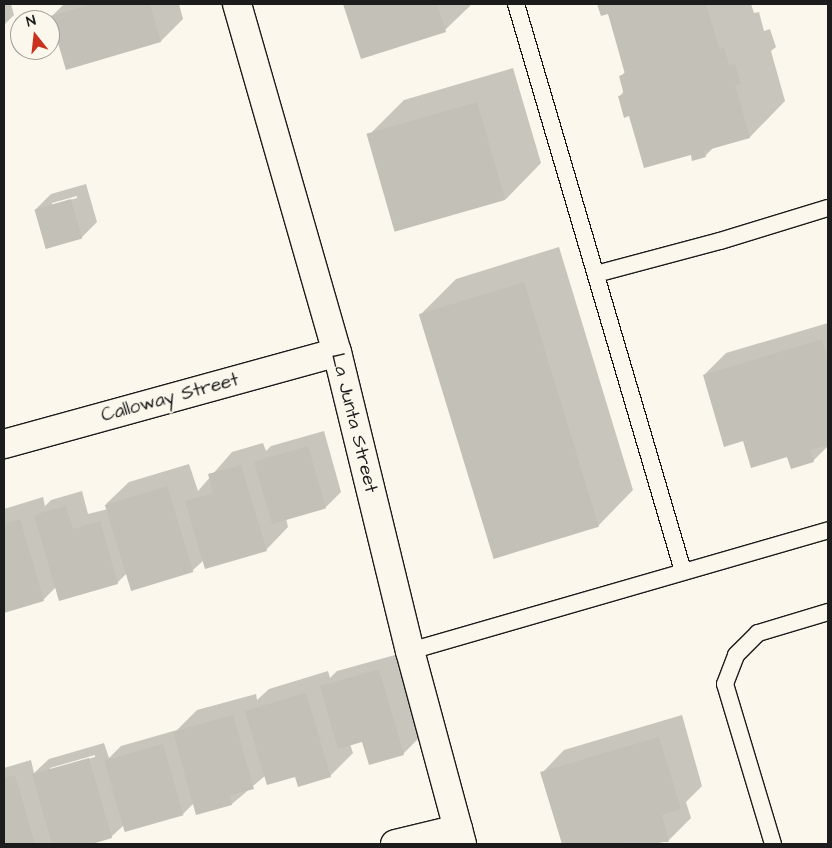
<!DOCTYPE html>
<style>
body{margin:0}
#map{position:relative;width:832px;height:848px;overflow:hidden;background:#fbf7ec;font-family:"Architects Daughter",sans-serif}
div>[style]{position:absolute}
.shadow>*{inset:0;background:#0003}
.building>*{inset:0;background:#c3c0b8;transform-origin:0 0}
.roads{filter:drop-shadow(1px 0 #1c1c1c) drop-shadow(-1px 0 #1c1c1c) drop-shadow(0 1px #1c1c1c) drop-shadow(0 -1px #1c1c1c)}
.service>*{height:16px;margin:-8px;padding:0 8px;transform-origin:8px;border-radius:8px;background:#fbf7ec}
.minor>*{height:28px;margin:-14px;padding:0 14px;transform-origin:14px;border-radius:14px;background:#fbf7ec}
span{translate:-50% -50%;white-space:nowrap;text-align:center;line-height:1.15;-webkit-text-stroke:4px #fbf7ec;paint-order:stroke}
.street-label{font-size:19px;color:#1c1c1c}
.frame{position:absolute;inset:0;border:5px solid #1c1c1c;pointer-events:none}
.north{position:absolute;left:10px;top:10px;width:50px;height:50px;box-sizing:border-box;background:#fbf7ec;border:1px solid #a29f99;border-radius:50%;rotate:344deg;font-size:14px;font-weight:700;line-height:20px;text-align:center;color:#1c1c1c}
.north::after{content:'';display:block;margin:auto;width:18px;height:22px;background:#c8321e;clip-path:polygon(50% 0,100% 100%,50% 72%,0 100%)}
</style>
<div id="map">
<div class="shadow">
<div style="clip-path:polygon(4px 4px,11px 4px,14px 15px,4px 25px)"></div>
<div style="clip-path:polygon(64px 4px,179px 4px,183px 19px,161px 41px,67px 68px,52px 16px)"></div>
<div style="clip-path:polygon(344px 4px,472px 4px,445px 30px,362px 58px)"></div>
<div style="clip-path:polygon(598px 4px,751px 4px,754px 13px,759px 12px,764px 31px,770px 29px,776px 47px,771px 51px,785px 101px,750px 137px,714px 147px,705px 156px,692px 153px,630px 115px,619px 97px,624px 91px,620px 77px,626px 71px,609px 12px,601px 14px)"></div>
<div style="clip-path:polygon(513px 68px,541px 163px,506px 199px,397px 230px,369px 135px,404px 100px)"></div>
<div style="clip-path:polygon(evenodd,86px 184px,97px 222px,82px 237px,46px 247px,35px 210px,51px 194px,86px 184px,77px 196px,77px 198px,52px 205px,52px 203px,77px 196px)"></div>
<div style="clip-path:polygon(559px 247px,633px 490px,598px 526px,420px 315px,456px 279px)"></div>
<div style="clip-path:polygon(828px 323px,828px 446px,813px 461px,744px 440px,704px 375px,726px 353px)"></div>
<div style="clip-path:polygon(324px 431px,341px 492px,326px 507px,286px 518px,288px 527px,266px 550px,204px 560px,193px 570px,127px 573px,117px 583px,56px 587px,43px 600px,4px 611px,4px 509px,43px 497px,45px 506px,51px 500px,82px 491px,88px 514px,108px 509px,106px 504px,129px 482px,189px 464px,198px 491px,232px 452px,263px 443px,266px 451px,271px 446px)"></div>
<div style="clip-path:polygon(evenodd,395px 655px,419px 738px,403px 754px,363px 740px,350px 744px,353px 753px,330px 776px,266px 775px,232px 804px,194px 803px,183px 814px,124px 825px,111px 837px,87px 844px,4px 844px,4px 768px,31px 760px,34px 773px,49px 759px,104px 743px,109px 758px,121px 746px,177px 730px,197px 710px,256px 694px,257px 700px,269px 689px,328px 671px,330px 678px,337px 671px,395px 655px,95px 755px,95px 757px,50px 770px,50px 768px,95px 755px)"></div>
<div style="clip-path:polygon(682px 715px,702px 786px,686px 802px,691px 818px,669px 840px,656px 844px,563px 844px,542px 773px,564px 750px)"></div>
</div>
<div class="building">
<div style="clip-path:polygon(92px 4px,150px 4px,161px 42px,66px 70px,50px 16px)"></div>
<div style="clip-path:polygon(343px 4px,437px 4px,446px 32px,361px 59px)"></div>
<div style="clip-path:polygon(597px 4px,706px 4px,719px 48px,724px 47px,729px 65px,735px 64px,741px 84px,735px 85px,750px 138px,704px 151px,706px 157px,692px 161px,691px 155px,644px 168px,629px 116px,624px 118px,618px 96px,624px 95px,619px 76px,625px 74px,608px 14px,601px 16px)"></div>
<div style="left:477px;top:102px;width:102px;height:115px;rotate:74deg"></div>
<div style="left:71px;top:199px;width:41px;height:38px;rotate:74deg"></div>
<div style="left:524px;top:282px;width:256px;height:110px;rotate:73deg"></div>
<div style="clip-path:polygon(822px 339px,828px 360px,828px 445px,810px 450px,814px 462px,791px 469px,787px 457px,751px 468px,743px 441px,724px 447px,703px 375px)"></div>
<div style="left:308px;top:446px;width:65px;height:56px;rotate:74deg"></div>
<div style="clip-path:polygon(241px 465px,267px 551px,205px 569px,185px 501px,213px 493px,208px 474px)"></div>
<div style="left:167px;top:486px;width:90px;height:65px;rotate:73deg"></div>
<div style="clip-path:polygon(66px 506px,73px 529px,100px 521px,118px 584px,59px 601px,34px 515px)"></div>
<div style="clip-path:polygon(20px 519px,44px 601px,4px 613px,4px 524px)"></div>
<div style="clip-path:polygon(379px 669px,404px 755px,369px 765px,362px 742px,338px 749px,320px 686px)"></div>
<div style="clip-path:polygon(306px 693px,331px 777px,298px 787px,295px 777px,267px 785px,245px 711px)"></div>
<div style="clip-path:polygon(233px 715px,254px 789px,230px 795px,232px 805px,196px 815px,173px 732px)"></div>
<div style="clip-path:polygon(659px 737px,681px 809px,662px 815px,669px 842px,562px 844px,540px 772px)"></div>
<div style="left:163px;top:744px;width:74px;height:61px;rotate:74deg"></div>
<div style="clip-path:polygon(89px 758px,112px 838px,92px 844px,52px 844px,32px 774px)"></div>
<div style="clip-path:polygon(15px 775px,35px 844px,4px 844px,4px 778px)"></div>
</div>
<div class="roads">
<div class="service">
<div style="left:516px;top:4px;width:591px;rotate:73.59deg"></div>
<div style="left:596px;top:274px;width:128px;rotate:-14.9deg"></div>
<div style="left:720px;top:241px;width:113px;rotate:-17deg"></div>
<div style="left:410px;top:651px;width:435px;rotate:-16.1deg"></div>
<div style="left:773px;top:844px;width:167px;rotate:-106.7deg"></div>
<div style="left:725px;top:684px;width:31px;rotate:-69deg"></div>
<div style="left:736px;top:655px;width:31px;rotate:-45deg"></div>
<div style="left:758px;top:633px;width:73px;rotate:-16.7deg"></div>
</div>
<div class="minor">
<div style="left:237px;top:4px;width:362px;rotate:74deg"></div>
<div style="left:337px;top:352px;width:308px;rotate:76.3deg"></div>
<div style="left:410px;top:651px;width:200px;rotate:74.9deg"></div>
<div style="left:4px;top:444px;width:345px;rotate:-15.4deg"></div>
<div style="left:395px;top:844px;width:65px;rotate:-13.4deg"></div>
</div>
</div>
<div class="street-label">
<span style="left:170px;top:398px;rotate:-15deg">Calloway Street</span>
<span style="left:354px;top:423px;rotate:76deg">La Junta Street</span>
</div>
<div class="frame"></div>
<div class="north">N</div>
</div>
